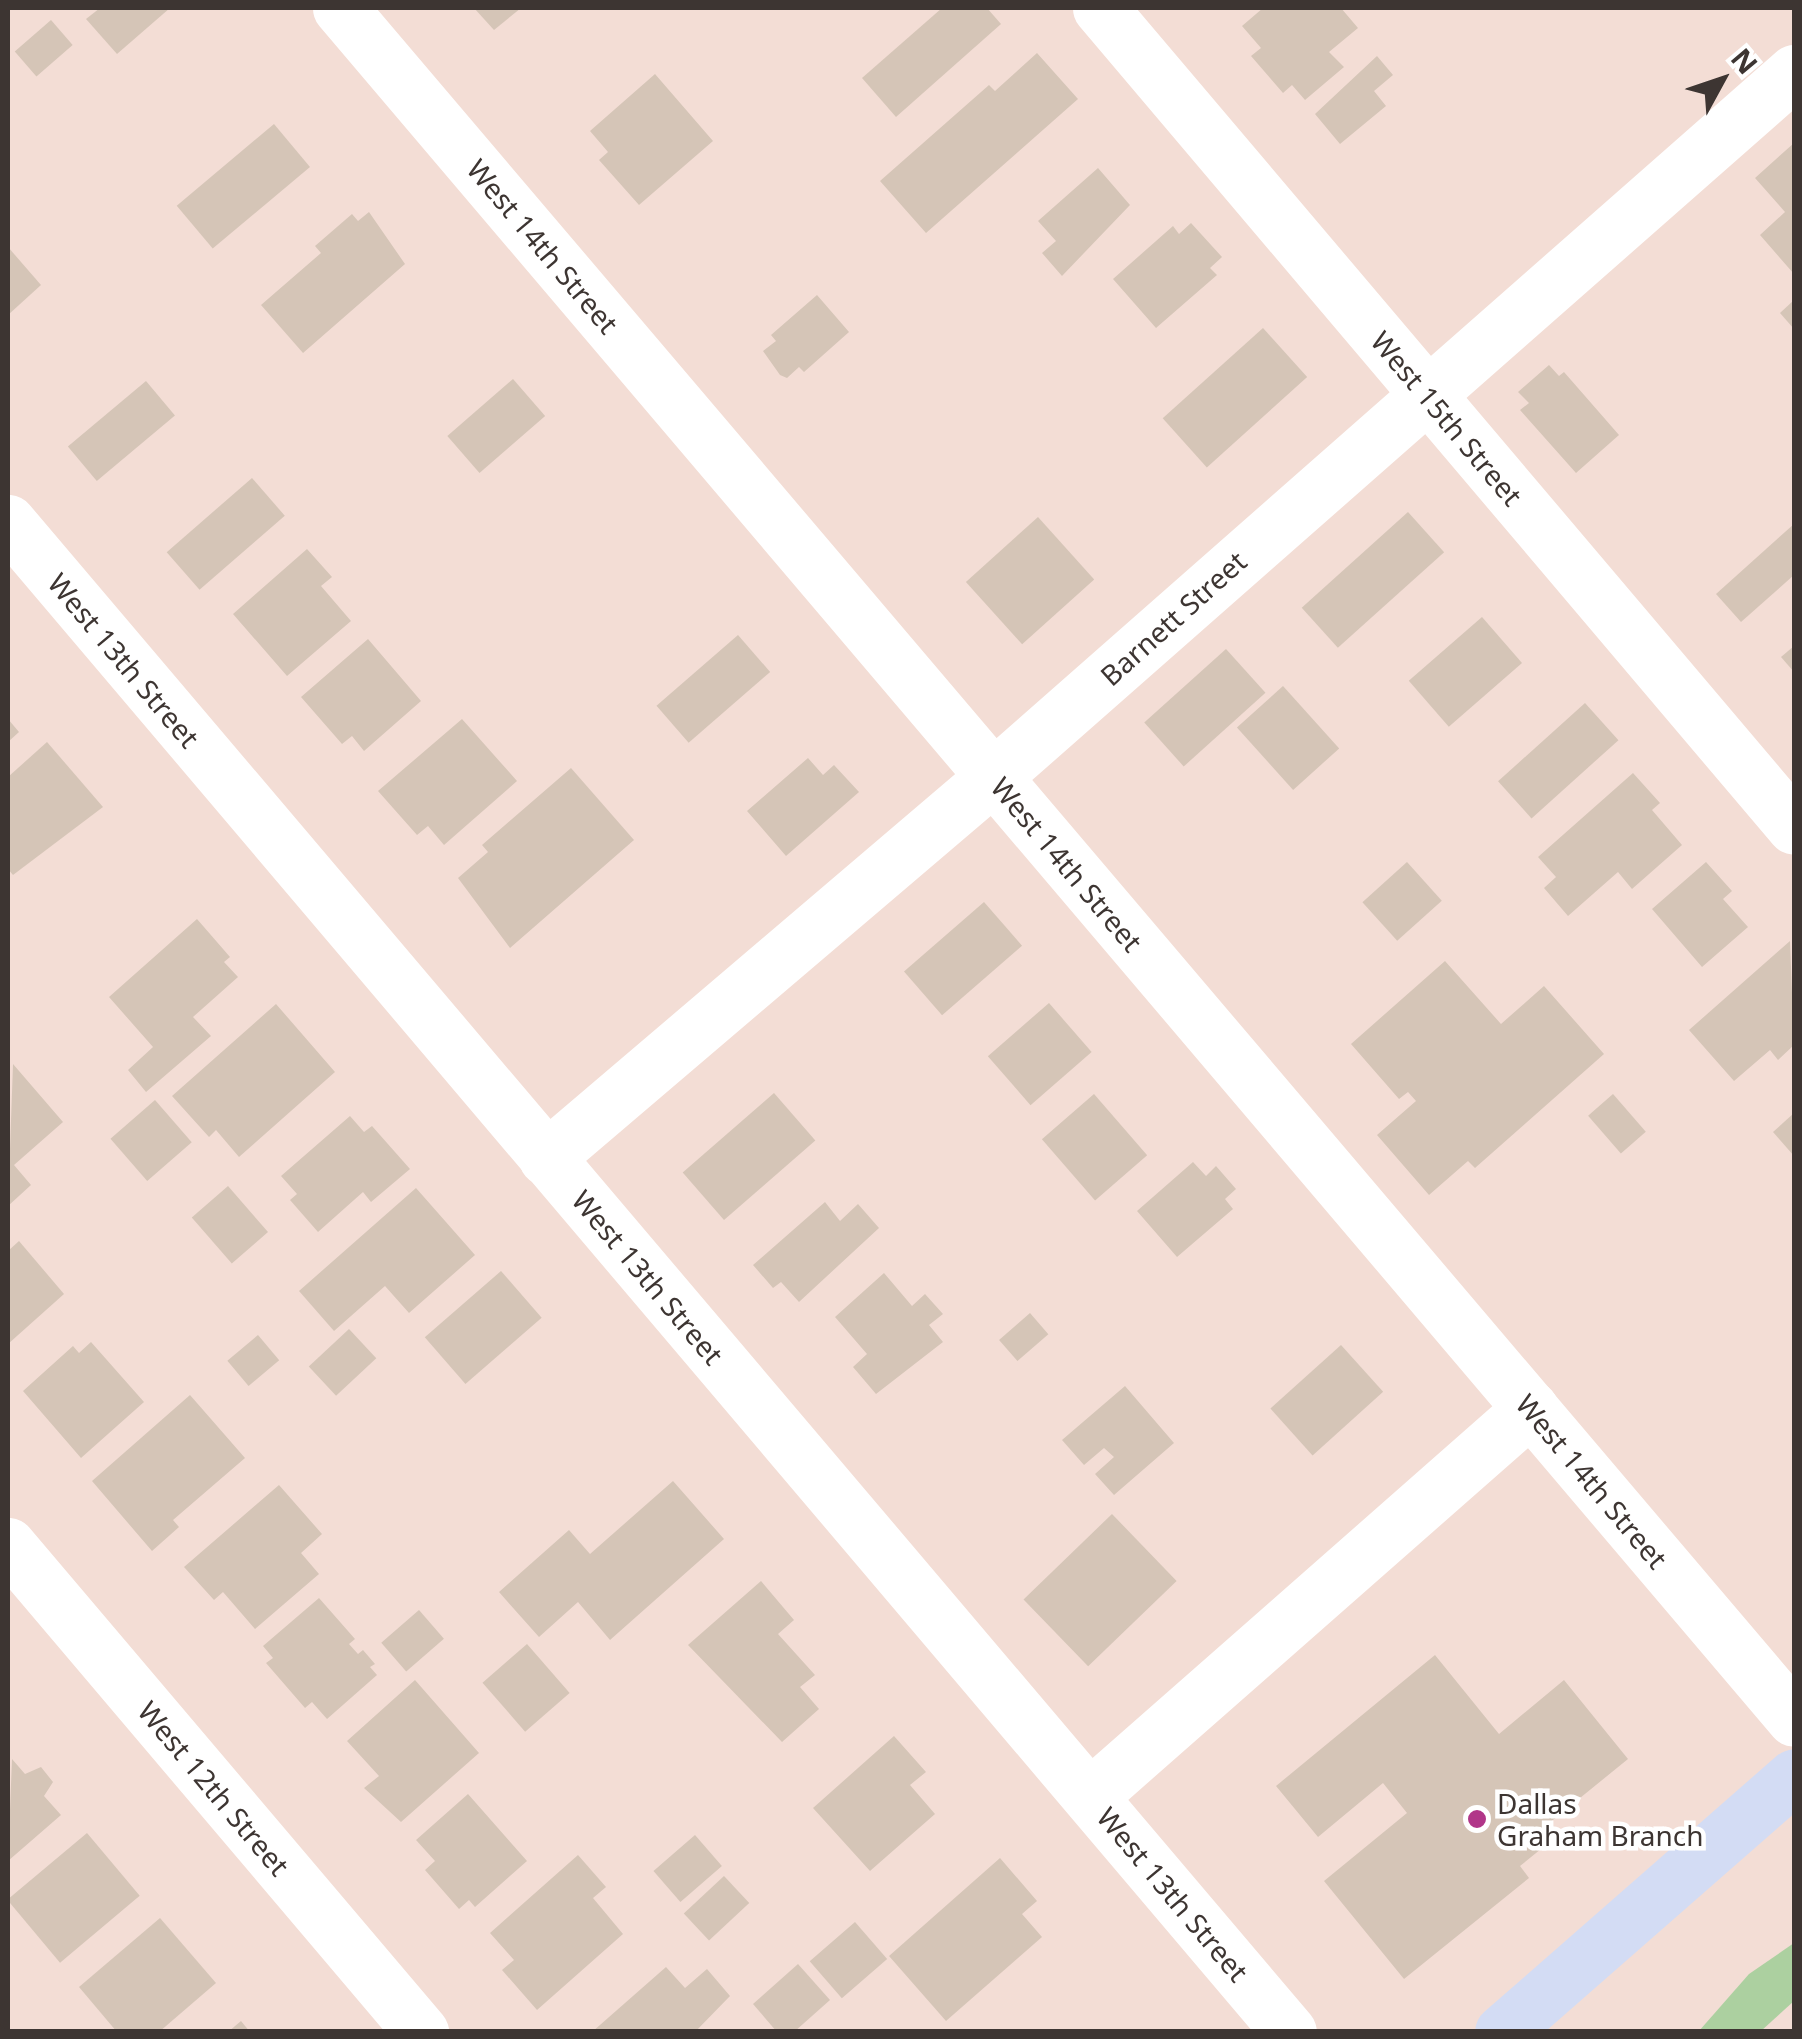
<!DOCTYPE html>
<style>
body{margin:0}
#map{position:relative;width:1802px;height:2039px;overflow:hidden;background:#f3ddd5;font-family:"Noto Sans",sans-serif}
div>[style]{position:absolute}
.green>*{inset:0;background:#acd0a0}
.building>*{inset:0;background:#d5c5b7;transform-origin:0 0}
.minor>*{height:55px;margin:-27.5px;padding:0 27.5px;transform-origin:27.5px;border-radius:27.5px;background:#fff}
.major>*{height:55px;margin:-27.5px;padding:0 27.5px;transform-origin:27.5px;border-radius:27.5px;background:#d3dcf4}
.dots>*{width:28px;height:28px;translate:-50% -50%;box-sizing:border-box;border:5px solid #fff;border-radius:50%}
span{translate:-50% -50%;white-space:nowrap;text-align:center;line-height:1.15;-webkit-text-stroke:9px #fff;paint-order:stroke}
.street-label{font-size:28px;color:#3d3532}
.poi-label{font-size:28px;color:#3d3532}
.left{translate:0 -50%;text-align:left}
.frame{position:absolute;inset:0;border:10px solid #3d3532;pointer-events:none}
.north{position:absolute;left:1672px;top:30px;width:100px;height:100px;-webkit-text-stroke:8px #fff;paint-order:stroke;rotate:50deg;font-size:28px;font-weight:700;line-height:40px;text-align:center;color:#3d3532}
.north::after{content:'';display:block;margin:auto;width:35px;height:45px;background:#3d3532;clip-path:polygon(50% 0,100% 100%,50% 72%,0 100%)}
</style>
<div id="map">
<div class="green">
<div style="clip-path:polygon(1794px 1943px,1794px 2001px,1761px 2031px,1699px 2031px,1749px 1974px)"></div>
</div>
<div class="building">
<div style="clip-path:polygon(100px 8px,170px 8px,117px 54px,86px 19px)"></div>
<div style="clip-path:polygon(474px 8px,521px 8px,494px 30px)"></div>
<div style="clip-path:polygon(942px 8px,987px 8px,1001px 24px,896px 117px,862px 78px)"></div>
<div style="clip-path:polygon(1263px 8px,1341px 8px,1358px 28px,1329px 52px,1344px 67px,1305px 100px,1292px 85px,1283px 93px,1251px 56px,1261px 48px,1242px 26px)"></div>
<div style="left:51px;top:20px;width:33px;height:48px;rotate:49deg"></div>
<div style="clip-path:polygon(1037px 53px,1078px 99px,926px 233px,880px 181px,989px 85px,995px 91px)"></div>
<div style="clip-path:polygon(1377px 56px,1393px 75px,1374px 91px,1386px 106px,1340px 144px,1315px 114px)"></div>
<div style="clip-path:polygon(655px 74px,713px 141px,639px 205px,599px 160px,608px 152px,590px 131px)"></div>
<div style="left:274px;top:124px;width:56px;height:127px;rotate:50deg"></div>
<div style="clip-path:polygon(1794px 143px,1794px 274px,1760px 235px,1785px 212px,1755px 178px)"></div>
<div style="clip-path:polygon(1098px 168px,1130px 205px,1062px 276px,1042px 253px,1056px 241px,1038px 221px)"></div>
<div style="clip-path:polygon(369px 212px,405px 264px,303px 353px,261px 305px,321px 253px,315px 246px,352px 214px,358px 221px)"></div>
<div style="clip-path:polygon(1191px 223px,1222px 257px,1210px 268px,1217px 275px,1156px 328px,1113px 279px,1173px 226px,1179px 234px)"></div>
<div style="clip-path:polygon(8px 247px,41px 285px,8px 315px)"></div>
<div style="clip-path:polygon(817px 295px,849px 332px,804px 372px,799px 367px,787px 378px,780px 375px,763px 351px,776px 341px,771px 335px)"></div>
<div style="clip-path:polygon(1794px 300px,1794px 329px,1780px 313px)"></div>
<div style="left:1263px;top:328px;width:66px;height:135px;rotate:48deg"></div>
<div style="clip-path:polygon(1549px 365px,1559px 376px,1564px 372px,1619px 435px,1576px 473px,1520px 410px,1529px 403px,1518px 392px)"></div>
<div style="left:513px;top:379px;width:49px;height:87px;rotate:49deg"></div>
<div style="left:146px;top:381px;width:45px;height:102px;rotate:50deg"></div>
<div style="left:252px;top:478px;width:50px;height:113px;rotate:49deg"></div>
<div style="left:1408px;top:512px;width:54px;height:143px;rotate:48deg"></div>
<div style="left:1038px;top:517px;width:84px;height:97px;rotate:48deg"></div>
<div style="clip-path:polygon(1794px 524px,1794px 575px,1741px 622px,1716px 594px)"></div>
<div style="clip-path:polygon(307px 549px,332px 577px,321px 586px,351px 621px,287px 676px,233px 614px)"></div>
<div style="left:1482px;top:617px;width:61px;height:97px;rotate:49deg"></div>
<div style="left:738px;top:635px;width:49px;height:108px;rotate:49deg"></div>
<div style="clip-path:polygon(368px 639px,421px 701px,364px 751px,352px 736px,342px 744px,301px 697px)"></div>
<div style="clip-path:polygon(1794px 646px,1794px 672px,1781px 657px)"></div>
<div style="left:1226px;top:649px;width:59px;height:110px;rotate:48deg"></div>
<div style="left:1283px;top:686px;width:84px;height:62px;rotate:48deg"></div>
<div style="left:1585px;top:703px;width:50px;height:117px;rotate:48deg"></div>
<div style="clip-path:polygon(8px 719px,19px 732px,8px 742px)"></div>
<div style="clip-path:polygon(462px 719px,517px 781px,444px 845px,428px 826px,417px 835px,378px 791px)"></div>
<div style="clip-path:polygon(47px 742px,103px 807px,13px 875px,8px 869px,8px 777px)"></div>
<div style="clip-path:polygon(808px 758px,823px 775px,834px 765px,859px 792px,786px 856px,747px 811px)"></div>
<div style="clip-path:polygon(571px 768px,634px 840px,510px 948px,458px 878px,488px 852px,482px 845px)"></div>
<div style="clip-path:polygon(1633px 773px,1660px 803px,1652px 810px,1682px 845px,1632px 889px,1618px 872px,1568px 916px,1544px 888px,1556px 877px,1538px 857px)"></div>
<div style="left:1407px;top:862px;width:52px;height:60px;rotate:48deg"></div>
<div style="clip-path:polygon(1706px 862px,1732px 891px,1723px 899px,1748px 927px,1702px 967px,1652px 909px)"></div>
<div style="left:984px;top:902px;width:58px;height:106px;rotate:49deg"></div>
<div style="clip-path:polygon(197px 919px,230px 957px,224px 962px,238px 977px,193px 1017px,211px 1036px,146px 1092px,128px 1070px,153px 1047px,109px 997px)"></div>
<div style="clip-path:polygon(1790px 941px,1794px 1045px,1778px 1060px,1770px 1050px,1734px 1081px,1689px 1030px)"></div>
<div style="clip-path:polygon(1445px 961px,1501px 1024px,1544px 986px,1604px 1054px,1475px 1168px,1468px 1161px,1429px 1195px,1377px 1135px,1416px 1101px,1408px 1092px,1399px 1099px,1351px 1044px)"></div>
<div style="left:1049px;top:1003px;width:65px;height:81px;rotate:49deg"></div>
<div style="clip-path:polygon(276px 1004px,335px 1072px,239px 1157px,216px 1130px,209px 1137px,172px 1096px)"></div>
<div style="clip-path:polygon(13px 1064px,63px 1122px,14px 1165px,31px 1185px,8px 1206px)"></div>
<div style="left:774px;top:1093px;width:63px;height:121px;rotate:49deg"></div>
<div style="left:1094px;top:1094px;width:81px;height:69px;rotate:49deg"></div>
<div style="left:1613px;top:1094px;width:50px;height:33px;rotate:49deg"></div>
<div style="left:155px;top:1100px;width:56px;height:59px;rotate:49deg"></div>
<div style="clip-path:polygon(1794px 1113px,1794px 1156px,1773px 1132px)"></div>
<div style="clip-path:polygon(350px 1116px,364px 1132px,372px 1126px,410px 1169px,371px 1202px,363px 1192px,318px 1232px,290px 1200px,297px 1194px,281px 1176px)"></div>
<div style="clip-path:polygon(1193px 1162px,1206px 1176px,1216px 1166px,1236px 1189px,1225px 1199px,1233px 1209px,1177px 1257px,1137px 1211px)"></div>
<div style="left:228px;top:1186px;width:61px;height:48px;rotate:49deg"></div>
<div style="clip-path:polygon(416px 1188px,475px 1255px,409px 1313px,385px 1286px,334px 1331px,299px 1291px)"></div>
<div style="clip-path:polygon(825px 1202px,840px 1221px,858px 1204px,879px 1228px,799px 1302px,781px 1282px,773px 1288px,753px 1265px)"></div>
<div style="clip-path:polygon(19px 1241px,64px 1294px,8px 1344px,8px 1251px)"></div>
<div style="left:501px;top:1271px;width:62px;height:101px;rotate:49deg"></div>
<div style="clip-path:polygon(884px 1273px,912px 1306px,925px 1294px,943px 1314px,929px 1325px,943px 1342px,876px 1394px,853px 1367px,867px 1354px,835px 1317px)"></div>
<div style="left:1030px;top:1313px;width:28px;height:41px;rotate:49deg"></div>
<div style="left:349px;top:1329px;width:40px;height:55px;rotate:47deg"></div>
<div style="left:258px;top:1335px;width:33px;height:40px;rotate:50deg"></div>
<div style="clip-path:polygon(91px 1342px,144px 1402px,81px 1458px,23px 1391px,73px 1346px,79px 1353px)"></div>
<div style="left:1341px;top:1345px;width:63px;height:95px;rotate:48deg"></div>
<div style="clip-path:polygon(1125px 1386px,1174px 1443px,1114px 1495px,1095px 1474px,1114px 1457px,1104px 1448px,1084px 1465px,1062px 1440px)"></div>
<div style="clip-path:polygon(190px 1395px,245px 1458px,173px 1520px,179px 1527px,152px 1551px,92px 1481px)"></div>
<div style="clip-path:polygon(673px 1481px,724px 1539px,610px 1640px,578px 1602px,539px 1637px,499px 1592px,569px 1530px,590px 1554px)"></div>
<div style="clip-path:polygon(279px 1485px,322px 1534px,301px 1553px,319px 1574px,255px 1629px,223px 1592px,214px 1600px,184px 1567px)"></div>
<div style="left:1112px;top:1514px;width:93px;height:123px;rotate:46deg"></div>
<div style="clip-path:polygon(761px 1581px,794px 1620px,778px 1634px,815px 1675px,800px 1687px,819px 1709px,782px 1742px,688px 1645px)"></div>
<div style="clip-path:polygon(319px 1598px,355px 1639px,349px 1644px,358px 1654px,363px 1650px,375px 1664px,370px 1667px,377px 1675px,327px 1719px,312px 1702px,305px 1708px,266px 1663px,273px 1658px,263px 1646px)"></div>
<div style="left:419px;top:1610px;width:38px;height:50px;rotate:49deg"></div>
<div style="left:527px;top:1644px;width:65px;height:59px;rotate:49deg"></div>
<div style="clip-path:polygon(1435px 1655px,1499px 1734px,1564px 1680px,1628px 1759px,1548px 1824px,1557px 1836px,1520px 1866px,1529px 1878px,1404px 1979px,1324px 1881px,1407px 1813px,1383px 1783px,1318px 1837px,1276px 1786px)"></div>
<div style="clip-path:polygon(415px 1680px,479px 1753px,401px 1822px,364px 1788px,379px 1776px,347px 1741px)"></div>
<div style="clip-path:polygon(894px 1736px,926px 1772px,910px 1785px,935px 1814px,870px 1871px,813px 1808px)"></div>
<div style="clip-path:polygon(12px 1759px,25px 1774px,41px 1767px,53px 1782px,44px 1796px,61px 1815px,8px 1861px)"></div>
<div style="clip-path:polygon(468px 1794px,527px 1861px,475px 1907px,469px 1900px,459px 1909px,425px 1870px,435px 1861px,416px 1840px)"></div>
<div style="left:87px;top:1833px;width:82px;height:104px;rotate:50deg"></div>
<div style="left:695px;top:1835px;width:41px;height:55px;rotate:49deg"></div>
<div style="clip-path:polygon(578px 1855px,606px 1887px,593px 1898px,623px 1934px,537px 2010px,502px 1970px,514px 1960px,490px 1933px)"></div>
<div style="clip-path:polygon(1000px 1858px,1037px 1901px,1022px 1914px,1042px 1937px,946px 2021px,889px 1956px)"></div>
<div style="left:724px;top:1876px;width:37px;height:55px;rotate:47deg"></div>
<div style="clip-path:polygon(160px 1918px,216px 1983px,159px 2032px,117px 2032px,79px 1987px)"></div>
<div style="left:855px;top:1922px;width:49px;height:60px;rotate:49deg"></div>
<div style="clip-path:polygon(798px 1964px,830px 2000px,794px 2032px,777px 2032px,753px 2004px)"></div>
<div style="clip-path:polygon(666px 1967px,685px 1988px,707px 1969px,730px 1996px,695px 2032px,592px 2032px)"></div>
<div style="clip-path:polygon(241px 2021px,250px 2032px,228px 2032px)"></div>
</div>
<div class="minor">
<div style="left:340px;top:8px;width:2245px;rotate:49.64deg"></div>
<div style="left:1100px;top:8px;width:1073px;rotate:49.72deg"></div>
<div style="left:8px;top:522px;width:1980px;rotate:49.69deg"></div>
<div style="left:546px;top:1158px;width:587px;rotate:-40.44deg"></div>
<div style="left:993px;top:777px;width:1067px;rotate:-41.35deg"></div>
<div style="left:8px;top:1545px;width:639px;rotate:49.7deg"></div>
<div style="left:1090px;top:1796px;width:587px;rotate:-41.34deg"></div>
</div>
<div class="major">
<div style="left:1502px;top:2032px;width:388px;rotate:-41.2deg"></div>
</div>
<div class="dots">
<div style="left:1477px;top:1819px;background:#b13689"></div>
</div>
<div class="street-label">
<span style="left:543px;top:246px;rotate:50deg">West 14th Street</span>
<span style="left:1447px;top:418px;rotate:50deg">West 15th Street</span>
<span style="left:1173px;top:618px;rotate:-42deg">Barnett Street</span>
<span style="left:124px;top:660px;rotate:50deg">West 13th Street</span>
<span style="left:1067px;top:864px;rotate:50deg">West 14th Street</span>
<span style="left:648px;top:1277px;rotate:50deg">West 13th Street</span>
<span style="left:1592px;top:1481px;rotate:50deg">West 14th Street</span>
<span style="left:214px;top:1788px;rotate:50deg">West 12th Street</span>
<span style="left:1173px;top:1894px;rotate:50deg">West 13th Street</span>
</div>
<div class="poi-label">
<span class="left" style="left:1497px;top:1819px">Dallas<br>Graham Branch</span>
</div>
<div class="frame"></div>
<div class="north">N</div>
</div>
